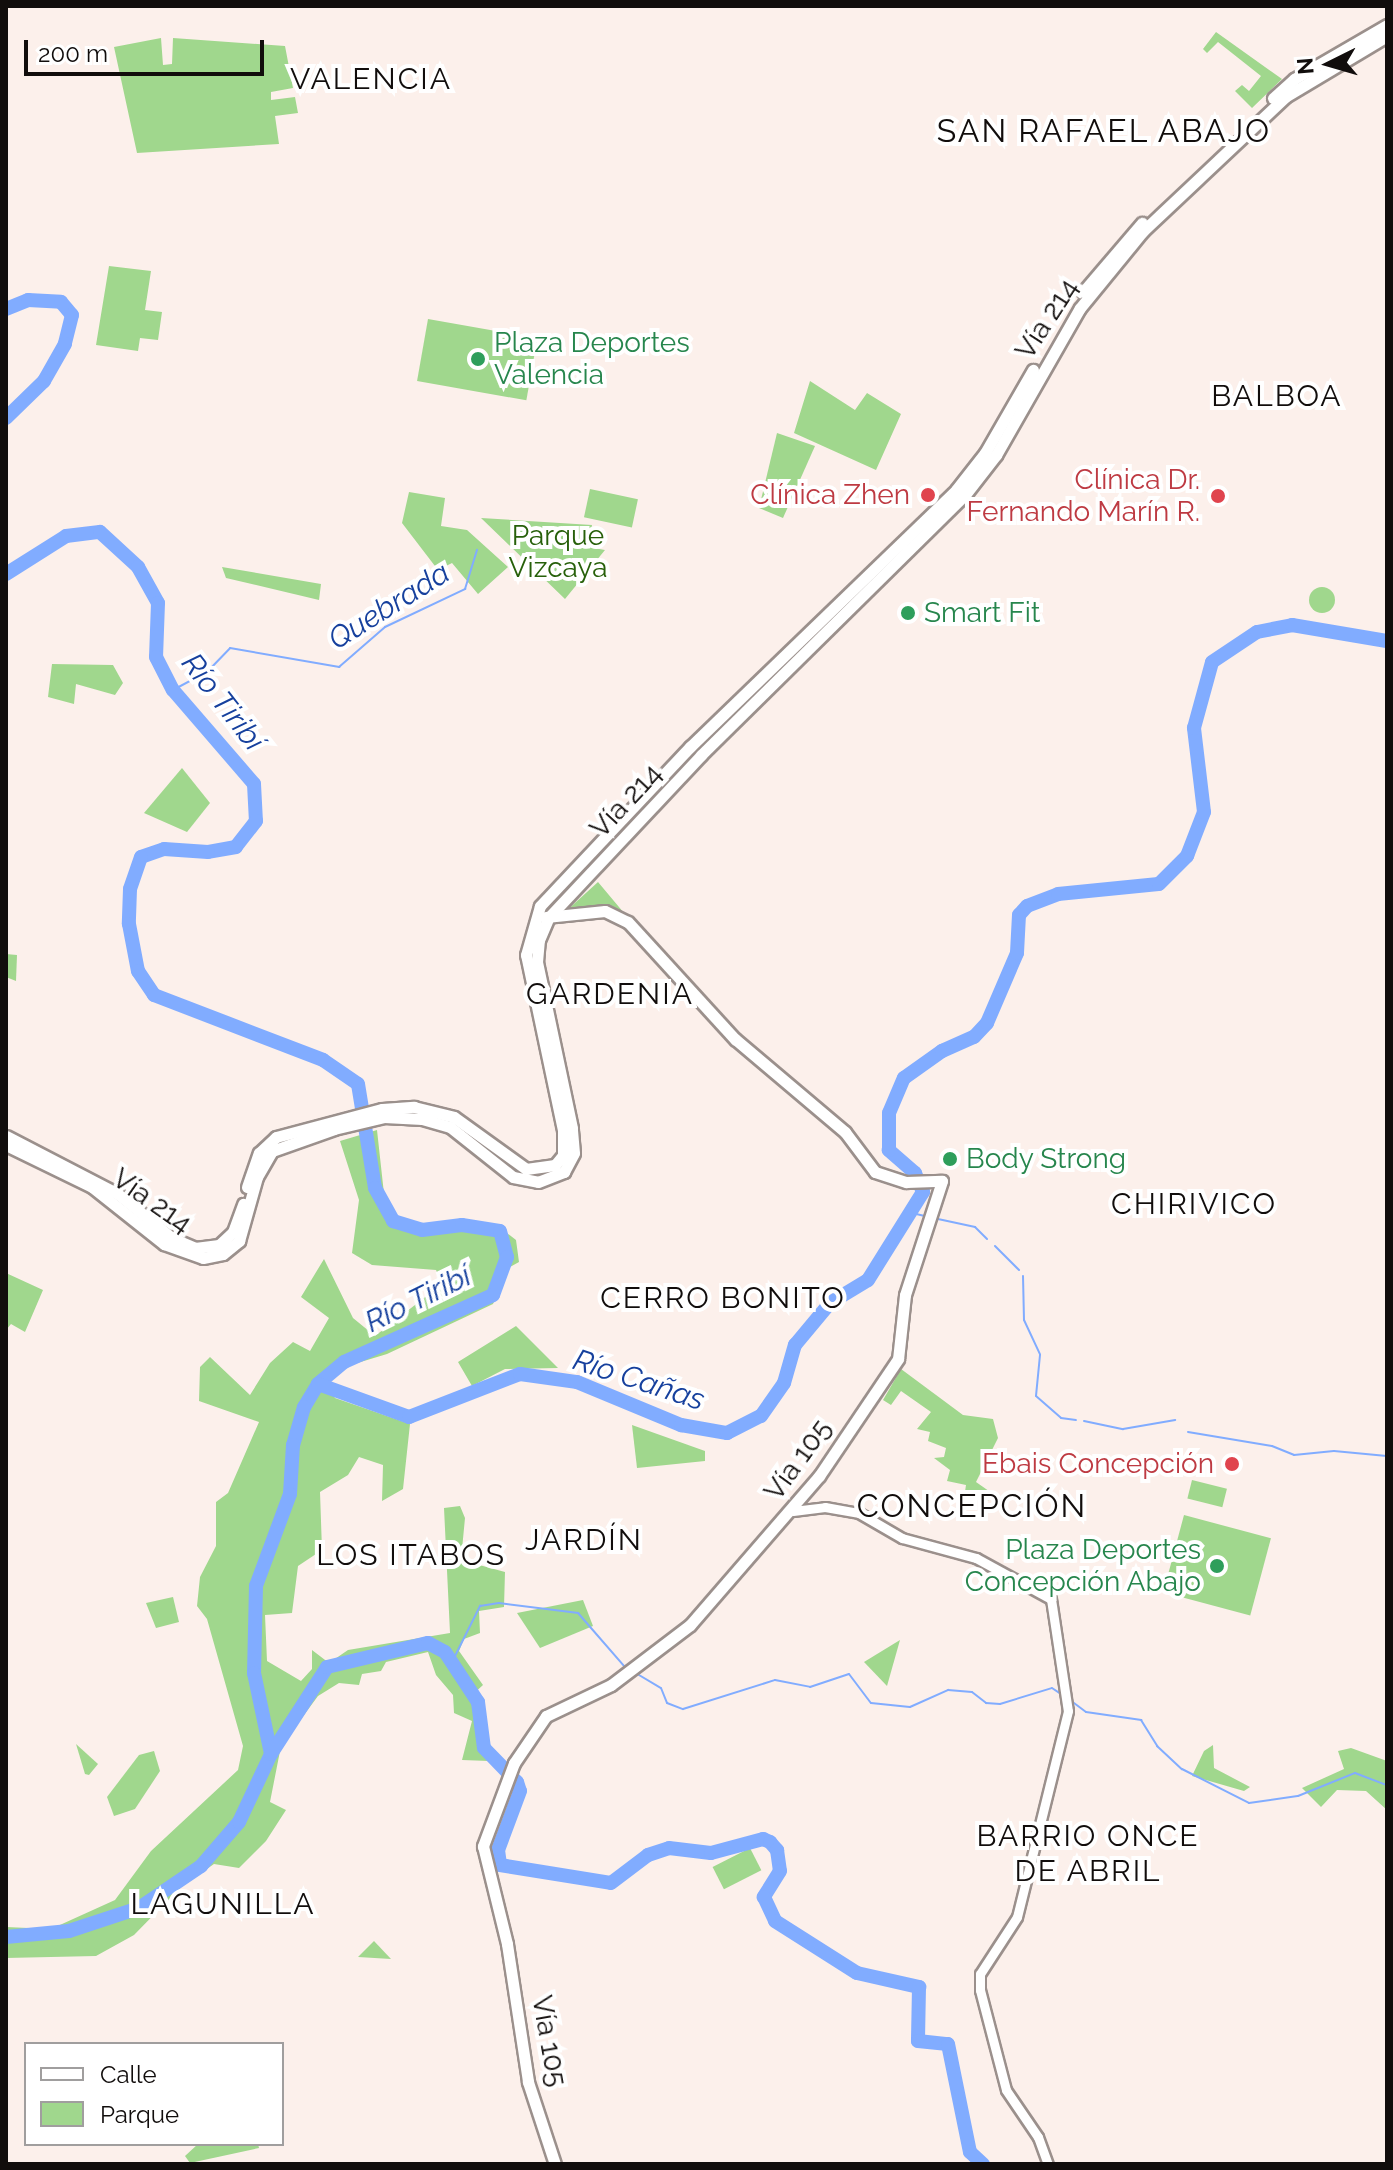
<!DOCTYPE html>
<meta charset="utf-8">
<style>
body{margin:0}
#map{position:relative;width:1393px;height:2170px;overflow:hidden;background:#fcf0eb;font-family:Raleway,sans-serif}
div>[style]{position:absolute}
.green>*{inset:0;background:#a0d78d;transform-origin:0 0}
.round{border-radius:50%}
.stream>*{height:2px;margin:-1px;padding:0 1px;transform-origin:1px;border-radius:1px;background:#81acff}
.river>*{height:14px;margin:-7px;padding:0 7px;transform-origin:7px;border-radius:7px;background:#81acff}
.roads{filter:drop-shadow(2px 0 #9b908c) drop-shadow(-2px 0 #9b908c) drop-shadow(0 2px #9b908c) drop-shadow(0 -2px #9b908c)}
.minor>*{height:9px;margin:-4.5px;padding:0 4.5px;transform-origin:4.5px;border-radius:4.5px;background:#fff}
.major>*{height:11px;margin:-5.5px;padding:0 5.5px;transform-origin:5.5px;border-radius:5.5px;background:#fff}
.dots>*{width:22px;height:22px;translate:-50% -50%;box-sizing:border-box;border:4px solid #fff;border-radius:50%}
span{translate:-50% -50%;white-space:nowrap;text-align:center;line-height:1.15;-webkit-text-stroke:8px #fff;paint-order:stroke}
.street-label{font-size:28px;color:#110d0c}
.leisure-label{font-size:28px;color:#27864d}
.left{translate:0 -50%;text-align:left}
.right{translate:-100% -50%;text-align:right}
.health-label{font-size:28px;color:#be3a42}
.park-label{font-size:28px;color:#27600a}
.neighbourhood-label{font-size:30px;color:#110d0c;letter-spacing:2px}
.water-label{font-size:30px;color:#16409d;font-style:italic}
.quarter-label{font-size:32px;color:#110d0c;letter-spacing:2px}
.frame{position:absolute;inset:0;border:8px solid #110d0c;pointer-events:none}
.legend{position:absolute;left:24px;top:2042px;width:260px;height:104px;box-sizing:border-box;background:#fff;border:2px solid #a09e9e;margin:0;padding:10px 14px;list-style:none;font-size:24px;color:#110d0c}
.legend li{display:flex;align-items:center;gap:16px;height:40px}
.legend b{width:40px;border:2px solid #a09e9e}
.north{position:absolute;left:1289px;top:24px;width:80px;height:80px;-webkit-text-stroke:6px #fff;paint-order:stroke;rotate:265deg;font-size:22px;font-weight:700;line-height:32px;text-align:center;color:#110d0c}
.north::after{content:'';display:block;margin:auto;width:28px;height:36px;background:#110d0c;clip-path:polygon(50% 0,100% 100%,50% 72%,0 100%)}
.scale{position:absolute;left:24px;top:40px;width:240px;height:36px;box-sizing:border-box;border:4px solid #110d0c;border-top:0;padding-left:10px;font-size:24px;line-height:28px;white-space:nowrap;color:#110d0c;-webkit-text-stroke:6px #fff;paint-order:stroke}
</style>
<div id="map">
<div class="green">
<div style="clip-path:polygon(1216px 32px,1282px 79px,1252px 108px,1235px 91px,1242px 85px,1249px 91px,1261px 76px,1218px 42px,1207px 53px,1203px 49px)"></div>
<div style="clip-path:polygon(161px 38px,163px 65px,172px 64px,173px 38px,285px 46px,293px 88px,271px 92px,271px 100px,295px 97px,298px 113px,275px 116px,279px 144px,137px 153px,114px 47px)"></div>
<div style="clip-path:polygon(109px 266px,151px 271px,145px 310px,162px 312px,158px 340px,140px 338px,138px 351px,96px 345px)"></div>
<div style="left:428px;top:319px;width:111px;height:63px;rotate:10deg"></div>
<div style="clip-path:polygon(810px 381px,855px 410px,867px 393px,901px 414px,876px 470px,794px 433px)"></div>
<div style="clip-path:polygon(777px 433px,815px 446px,783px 518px,759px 508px)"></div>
<div style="left:590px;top:489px;width:49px;height:29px;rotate:12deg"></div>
<div style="clip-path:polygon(409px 492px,445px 498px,441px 526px,467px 530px,508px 567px,478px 594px,452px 563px,438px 570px,402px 523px)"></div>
<div style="clip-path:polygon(481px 518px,592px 525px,588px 547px,605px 550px,565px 599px)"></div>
<div style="clip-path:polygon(222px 567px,321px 584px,319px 600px,226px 578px)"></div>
<div class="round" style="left:1309px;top:587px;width:26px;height:26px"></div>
<div style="clip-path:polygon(52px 664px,113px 665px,123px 683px,115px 695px,76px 684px,74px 704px,48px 697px)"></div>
<div style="clip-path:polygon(182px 768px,210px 803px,187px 832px,144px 813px)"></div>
<div style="clip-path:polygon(598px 882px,624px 913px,607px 908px,565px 912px)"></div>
<div style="clip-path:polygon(6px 954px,17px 955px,16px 981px,6px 977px)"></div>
<div style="clip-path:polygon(377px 1130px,387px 1221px,503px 1230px,516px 1240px,519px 1262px,510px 1267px,493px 1304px,387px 1354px,321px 1374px,335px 1398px,410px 1424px,403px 1489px,382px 1501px,383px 1465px,359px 1457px,348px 1475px,320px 1492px,322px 1550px,298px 1566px,292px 1613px,265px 1615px,267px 1661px,301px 1681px,312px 1669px,312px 1650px,329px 1663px,348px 1650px,450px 1633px,444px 1508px,460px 1506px,465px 1518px,461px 1560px,505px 1572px,504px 1607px,479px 1611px,480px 1633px,464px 1639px,459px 1651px,483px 1685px,471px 1696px,484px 1712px,478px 1746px,489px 1761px,462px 1760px,472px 1721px,454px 1713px,453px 1695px,436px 1675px,428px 1652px,386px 1662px,381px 1671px,362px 1674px,359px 1685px,339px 1683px,318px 1696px,281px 1746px,270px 1802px,286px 1810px,266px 1841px,239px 1868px,214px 1864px,181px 1887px,134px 1935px,96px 1956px,6px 1958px,6px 1927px,51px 1929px,115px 1900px,151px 1851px,238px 1770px,243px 1746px,207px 1619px,197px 1606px,200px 1577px,216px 1546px,216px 1502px,228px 1493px,259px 1422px,199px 1401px,200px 1367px,210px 1357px,250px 1395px,270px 1363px,293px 1342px,310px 1351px,329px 1318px,301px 1297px,324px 1259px,353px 1318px,375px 1336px,442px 1284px,436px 1270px,372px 1265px,352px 1253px,359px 1200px,340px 1141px)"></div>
<div style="clip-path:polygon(6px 1273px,43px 1290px,25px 1332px,11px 1324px,6px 1330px)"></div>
<div style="clip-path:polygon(516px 1326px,558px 1368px,505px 1369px,472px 1386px,458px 1362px)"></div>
<div style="clip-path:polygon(901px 1369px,963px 1415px,993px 1419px,998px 1438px,976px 1482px,996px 1496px,987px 1501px,964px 1498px,966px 1485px,947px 1481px,950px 1470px,934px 1458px,944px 1457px,946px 1448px,928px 1441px,930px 1432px,917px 1429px,931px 1412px,901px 1391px,891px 1405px,883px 1400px)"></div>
<div style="clip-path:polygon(632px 1425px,705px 1451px,705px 1461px,637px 1468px)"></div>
<div style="left:1192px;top:1480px;width:36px;height:19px;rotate:14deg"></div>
<div style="left:1184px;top:1515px;width:90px;height:80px;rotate:15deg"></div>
<div style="clip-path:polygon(173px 1597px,179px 1622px,156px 1628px,146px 1603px)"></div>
<div style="clip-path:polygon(583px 1600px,593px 1626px,540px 1648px,517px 1613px)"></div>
<div style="clip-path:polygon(900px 1640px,887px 1686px,864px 1662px)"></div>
<div style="clip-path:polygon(76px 1744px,98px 1764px,89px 1775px,85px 1774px)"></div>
<div style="clip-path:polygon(1213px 1745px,1214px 1768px,1250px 1787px,1244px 1791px,1192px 1776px,1204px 1751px)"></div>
<div style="clip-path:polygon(1351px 1748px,1387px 1761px,1387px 1810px,1366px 1791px,1337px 1790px,1321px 1807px,1302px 1788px,1344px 1769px,1338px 1751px)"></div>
<div style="clip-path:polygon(154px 1751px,160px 1771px,135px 1809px,114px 1816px,107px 1797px,139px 1755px)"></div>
<div style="left:750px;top:1848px;width:25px;height:42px;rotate:63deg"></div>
<div style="clip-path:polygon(374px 1941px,391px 1959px,358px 1957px)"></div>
<div style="clip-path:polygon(198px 2144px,258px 2144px,259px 2148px,190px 2163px,185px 2156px)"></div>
</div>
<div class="stream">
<div style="left:173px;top:690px;width:40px;rotate:-28deg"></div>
<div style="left:208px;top:671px;width:32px;rotate:-46deg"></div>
<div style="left:230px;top:648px;width:111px;rotate:9.9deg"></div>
<div style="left:339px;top:667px;width:61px;rotate:-41deg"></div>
<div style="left:385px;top:627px;width:89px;rotate:-25.4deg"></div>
<div style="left:465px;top:589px;width:41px;rotate:-72.9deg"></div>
<div style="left:912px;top:1213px;width:13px;rotate:13deg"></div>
<div style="left:938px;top:1219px;width:38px;rotate:12deg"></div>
<div style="left:975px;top:1227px;width:17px;rotate:45deg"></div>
<div style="left:995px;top:1246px;width:34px;rotate:45deg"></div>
<div style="left:1023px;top:1276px;width:44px;rotate:88.7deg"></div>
<div style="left:1024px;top:1320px;width:38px;rotate:65deg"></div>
<div style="left:1040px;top:1355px;width:41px;rotate:95.6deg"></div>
<div style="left:1036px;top:1396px;width:33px;rotate:41deg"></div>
<div style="left:1061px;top:1418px;width:15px;rotate:8deg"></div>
<div style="left:1084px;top:1421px;width:40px;rotate:12deg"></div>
<div style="left:1123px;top:1429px;width:53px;rotate:-9.8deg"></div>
<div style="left:1188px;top:1432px;width:85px;rotate:9.5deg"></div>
<div style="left:1272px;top:1446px;width:24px;rotate:22deg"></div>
<div style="left:1294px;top:1455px;width:40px;rotate:-5.7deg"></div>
<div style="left:1334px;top:1451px;width:53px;rotate:5.4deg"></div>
<div style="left:452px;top:1662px;width:63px;rotate:-63.4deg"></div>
<div style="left:480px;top:1606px;width:19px;rotate:-9deg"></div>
<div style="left:499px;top:1603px;width:80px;rotate:7.2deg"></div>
<div style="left:578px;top:1613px;width:72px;rotate:49deg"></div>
<div style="left:634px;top:1672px;width:31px;rotate:31deg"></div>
<div style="left:661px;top:1688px;width:16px;rotate:68deg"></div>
<div style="left:667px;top:1703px;width:17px;rotate:21deg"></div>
<div style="left:683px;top:1709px;width:96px;rotate:-17.5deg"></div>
<div style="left:775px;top:1680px;width:36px;rotate:11deg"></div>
<div style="left:810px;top:1687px;width:41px;rotate:-18.4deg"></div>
<div style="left:849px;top:1674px;width:36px;rotate:53deg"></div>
<div style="left:871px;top:1703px;width:39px;rotate:6deg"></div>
<div style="left:910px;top:1707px;width:42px;rotate:-24.1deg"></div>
<div style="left:948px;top:1690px;width:24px;rotate:5deg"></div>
<div style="left:972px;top:1692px;width:18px;rotate:38deg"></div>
<div style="left:986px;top:1703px;width:14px;rotate:4deg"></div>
<div style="left:1000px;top:1704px;width:54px;rotate:-17.1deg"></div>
<div style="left:1052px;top:1688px;width:11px;rotate:34deg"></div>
<div style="left:1070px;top:1700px;width:20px;rotate:37deg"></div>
<div style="left:1086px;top:1712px;width:56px;rotate:8.3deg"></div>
<div style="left:1141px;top:1720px;width:31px;rotate:58deg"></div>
<div style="left:1157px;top:1746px;width:34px;rotate:43deg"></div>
<div style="left:1182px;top:1769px;width:75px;rotate:26.9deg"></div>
<div style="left:1249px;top:1803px;width:49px;rotate:-8.1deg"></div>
<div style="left:1298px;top:1796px;width:61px;rotate:-22deg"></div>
<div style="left:1355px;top:1773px;width:34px;rotate:21deg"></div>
</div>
<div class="river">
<div style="left:6px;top:309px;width:24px;rotate:-22deg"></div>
<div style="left:28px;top:300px;width:33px;rotate:3deg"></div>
<div style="left:61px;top:302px;width:17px;rotate:50deg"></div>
<div style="left:72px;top:315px;width:30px;rotate:104deg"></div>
<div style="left:65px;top:344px;width:43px;rotate:119.6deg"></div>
<div style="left:44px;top:381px;width:53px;rotate:135.8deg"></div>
<div style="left:6px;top:574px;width:71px;rotate:-32.3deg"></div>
<div style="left:66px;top:536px;width:34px;rotate:-7deg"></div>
<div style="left:100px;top:532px;width:52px;rotate:42.6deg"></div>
<div style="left:138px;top:567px;width:41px;rotate:60.9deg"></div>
<div style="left:158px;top:603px;width:54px;rotate:92.1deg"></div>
<div style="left:156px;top:657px;width:37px;rotate:63deg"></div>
<div style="left:173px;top:690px;width:124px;rotate:49.2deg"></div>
<div style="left:254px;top:784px;width:37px;rotate:87deg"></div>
<div style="left:256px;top:821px;width:33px;rotate:128deg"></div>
<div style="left:236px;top:847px;width:28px;rotate:170deg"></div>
<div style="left:208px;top:852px;width:44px;rotate:-176.1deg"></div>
<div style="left:164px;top:849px;width:24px;rotate:161deg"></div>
<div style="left:141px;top:857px;width:34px;rotate:109deg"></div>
<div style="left:130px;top:889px;width:35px;rotate:92deg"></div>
<div style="left:129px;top:924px;width:48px;rotate:79.2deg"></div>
<div style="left:138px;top:971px;width:29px;rotate:56deg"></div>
<div style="left:154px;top:995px;width:181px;rotate:21deg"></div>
<div style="left:323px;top:1060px;width:42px;rotate:34.4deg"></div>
<div style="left:358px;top:1084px;width:105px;rotate:80.7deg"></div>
<div style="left:375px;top:1188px;width:38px;rotate:61deg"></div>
<div style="left:393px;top:1221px;width:30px;rotate:17deg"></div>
<div style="left:422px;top:1230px;width:40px;rotate:-7.1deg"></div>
<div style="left:462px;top:1225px;width:38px;rotate:9deg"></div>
<div style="left:500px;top:1231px;width:27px;rotate:75deg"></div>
<div style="left:507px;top:1257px;width:40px;rotate:110.2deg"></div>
<div style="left:493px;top:1295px;width:163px;rotate:155.8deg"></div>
<div style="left:344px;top:1362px;width:34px;rotate:140deg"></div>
<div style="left:318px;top:1384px;width:27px;rotate:121deg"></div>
<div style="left:304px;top:1407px;width:40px;rotate:106deg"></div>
<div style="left:293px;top:1445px;width:49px;rotate:93.5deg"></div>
<div style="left:290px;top:1494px;width:98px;rotate:110.3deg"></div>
<div style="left:256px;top:1586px;width:87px;rotate:91.3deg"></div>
<div style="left:254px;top:1673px;width:83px;rotate:78.1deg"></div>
<div style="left:318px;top:1384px;width:97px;rotate:19.9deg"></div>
<div style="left:409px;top:1417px;width:119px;rotate:-21.2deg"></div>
<div style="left:520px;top:1374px;width:58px;rotate:8deg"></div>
<div style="left:577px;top:1382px;width:113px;rotate:22.5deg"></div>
<div style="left:681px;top:1425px;width:47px;rotate:9.9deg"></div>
<div style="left:727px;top:1433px;width:38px;rotate:-27deg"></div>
<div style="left:761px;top:1416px;width:40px;rotate:-55.1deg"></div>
<div style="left:784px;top:1383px;width:40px;rotate:-74deg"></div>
<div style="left:795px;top:1345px;width:55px;rotate:-50.2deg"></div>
<div style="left:830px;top:1303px;width:44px;rotate:-31.2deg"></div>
<div style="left:868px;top:1280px;width:104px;rotate:-58deg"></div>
<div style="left:923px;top:1192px;width:21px;rotate:-113deg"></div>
<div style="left:915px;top:1173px;width:35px;rotate:-139deg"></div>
<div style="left:889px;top:1150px;width:37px;rotate:-90deg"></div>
<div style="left:889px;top:1113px;width:38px;rotate:-67deg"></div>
<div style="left:904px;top:1078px;width:47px;rotate:-35.4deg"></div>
<div style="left:942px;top:1051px;width:35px;rotate:-24deg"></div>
<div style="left:974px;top:1037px;width:19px;rotate:-47deg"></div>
<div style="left:987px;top:1023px;width:76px;rotate:-66.8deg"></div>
<div style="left:1017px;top:953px;width:38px;rotate:-87deg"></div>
<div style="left:1019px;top:915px;width:12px;rotate:-48deg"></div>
<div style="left:1027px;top:906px;width:33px;rotate:-21deg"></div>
<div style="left:1058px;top:894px;width:101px;rotate:-5.7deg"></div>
<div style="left:1159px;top:884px;width:40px;rotate:-45deg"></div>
<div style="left:1187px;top:856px;width:47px;rotate:-68.9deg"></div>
<div style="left:1204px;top:812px;width:85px;rotate:-96.8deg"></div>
<div style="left:1194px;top:728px;width:68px;rotate:-74.7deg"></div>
<div style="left:1212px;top:662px;width:54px;rotate:-33.7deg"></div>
<div style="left:1257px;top:632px;width:36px;rotate:-11deg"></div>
<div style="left:1292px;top:625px;width:96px;rotate:9.6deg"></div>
<div style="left:6px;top:1937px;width:63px;rotate:-5.4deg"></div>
<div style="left:69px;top:1931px;width:74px;rotate:-18.2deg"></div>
<div style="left:139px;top:1908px;width:75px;rotate:-34.1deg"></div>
<div style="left:201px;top:1866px;width:58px;rotate:-49.2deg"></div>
<div style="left:239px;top:1822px;width:75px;rotate:-64.8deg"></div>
<div style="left:271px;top:1754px;width:103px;rotate:-57.2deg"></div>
<div style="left:327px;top:1667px;width:104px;rotate:-13.4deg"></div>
<div style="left:428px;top:1643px;width:19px;rotate:28deg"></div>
<div style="left:445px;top:1652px;width:60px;rotate:56.6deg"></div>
<div style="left:478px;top:1702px;width:46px;rotate:82.6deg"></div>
<div style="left:484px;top:1748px;width:47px;rotate:45.9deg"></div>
<div style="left:517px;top:1782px;width:9px;rotate:72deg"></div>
<div style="left:520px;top:1791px;width:63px;rotate:110.4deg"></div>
<div style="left:498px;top:1850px;width:15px;rotate:82deg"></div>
<div style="left:500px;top:1865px;width:112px;rotate:9.2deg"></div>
<div style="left:611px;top:1883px;width:46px;rotate:-37.1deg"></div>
<div style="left:648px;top:1855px;width:22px;rotate:-18deg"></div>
<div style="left:669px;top:1848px;width:42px;rotate:6.8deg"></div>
<div style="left:711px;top:1853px;width:54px;rotate:-15.1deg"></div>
<div style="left:763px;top:1839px;width:8px;rotate:23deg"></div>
<div style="left:770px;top:1842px;width:11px;rotate:49deg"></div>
<div style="left:777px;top:1850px;width:21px;rotate:82deg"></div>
<div style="left:780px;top:1871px;width:31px;rotate:122deg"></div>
<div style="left:764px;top:1897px;width:26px;rotate:65deg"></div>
<div style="left:775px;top:1921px;width:97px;rotate:32.4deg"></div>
<div style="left:857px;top:1973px;width:64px;rotate:12.7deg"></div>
<div style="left:919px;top:1987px;width:54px;rotate:91.1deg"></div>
<div style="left:918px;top:2041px;width:30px;rotate:6deg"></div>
<div style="left:948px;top:2044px;width:110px;rotate:78.5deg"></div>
<div style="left:970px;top:2152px;width:18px;rotate:43deg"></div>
</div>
<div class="roads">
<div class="minor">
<div style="left:793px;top:1511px;width:32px;rotate:-7deg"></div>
<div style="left:825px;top:1507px;width:35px;rotate:10deg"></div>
<div style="left:859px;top:1513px;width:50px;rotate:30.2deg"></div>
<div style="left:902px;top:1538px;width:77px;rotate:15.1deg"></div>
<div style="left:976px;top:1558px;width:85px;rotate:28.7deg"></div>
<div style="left:1051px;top:1599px;width:113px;rotate:81.4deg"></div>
<div style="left:1068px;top:1711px;width:212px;rotate:103.9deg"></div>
<div style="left:1017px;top:1917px;width:68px;rotate:123deg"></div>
<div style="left:980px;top:1974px;width:16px;rotate:90deg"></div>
<div style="left:980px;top:1990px;width:103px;rotate:75.4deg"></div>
<div style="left:1006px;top:2090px;width:57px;rotate:55.8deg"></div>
<div style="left:1038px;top:2137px;width:29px;rotate:70deg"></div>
</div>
<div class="major">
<div style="left:1273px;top:98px;width:28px;rotate:-42deg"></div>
<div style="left:1294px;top:79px;width:108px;rotate:-30.1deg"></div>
<div style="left:1083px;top:292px;width:91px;rotate:-49.5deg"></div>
<div style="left:546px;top:917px;width:59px;rotate:-5.8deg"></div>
<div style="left:605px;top:911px;width:25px;rotate:26deg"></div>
<div style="left:628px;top:922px;width:159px;rotate:47.6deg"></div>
<div style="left:735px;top:1039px;width:144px;rotate:40.2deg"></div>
<div style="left:845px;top:1132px;width:50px;rotate:53.1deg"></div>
<div style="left:875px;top:1172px;width:33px;rotate:18deg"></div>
<div style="left:906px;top:1182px;width:36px;rotate:-2deg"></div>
<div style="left:942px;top:1181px;width:120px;rotate:108deg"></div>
<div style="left:905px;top:1295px;width:64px;rotate:96.2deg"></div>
<div style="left:898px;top:1359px;width:141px;rotate:124deg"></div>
<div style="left:819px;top:1476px;width:197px;rotate:130.9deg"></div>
<div style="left:690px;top:1625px;width:99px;rotate:142.8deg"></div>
<div style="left:611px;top:1685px;width:72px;rotate:154.5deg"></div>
<div style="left:546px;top:1716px;width:57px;rotate:124.2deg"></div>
<div style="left:514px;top:1763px;width:89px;rotate:110.5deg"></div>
<div style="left:483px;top:1846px;width:101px;rotate:76.2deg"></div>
<div style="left:507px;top:1944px;width:140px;rotate:81.3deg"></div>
<div style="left:528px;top:2082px;width:86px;rotate:71.8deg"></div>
<div style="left:6px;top:1136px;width:126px;rotate:27.4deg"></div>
<div style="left:118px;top:1194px;width:70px;rotate:39.2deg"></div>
<div style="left:172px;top:1238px;width:25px;rotate:23deg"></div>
<div style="left:195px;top:1248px;width:24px;rotate:-7deg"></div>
<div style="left:219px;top:1245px;width:19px;rotate:-43deg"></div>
<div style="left:233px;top:1232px;width:30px;rotate:-70deg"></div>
<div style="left:6px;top:1145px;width:96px;rotate:26deg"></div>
<div style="left:92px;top:1187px;width:92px;rotate:38.4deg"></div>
<div style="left:164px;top:1244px;width:41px;rotate:19.7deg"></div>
<div style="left:203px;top:1258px;width:20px;rotate:-11deg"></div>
<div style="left:223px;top:1254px;width:21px;rotate:-39deg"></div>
<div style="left:239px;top:1241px;width:66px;rotate:-74.3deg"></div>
<div style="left:257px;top:1177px;width:30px;rotate:-60deg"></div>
<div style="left:272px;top:1151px;width:66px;rotate:-19.5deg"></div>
<div style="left:334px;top:1129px;width:51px;rotate:-13.5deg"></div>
<div style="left:384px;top:1117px;width:38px;rotate:3deg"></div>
<div style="left:422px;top:1119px;width:29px;rotate:16deg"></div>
<div style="left:450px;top:1127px;width:80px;rotate:38.4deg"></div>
<div style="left:513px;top:1177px;width:25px;rotate:11deg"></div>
<div style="left:538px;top:1182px;width:28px;rotate:-21deg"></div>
<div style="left:564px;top:1172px;width:21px;rotate:-62deg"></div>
<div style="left:574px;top:1153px;width:25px;rotate:-95deg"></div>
<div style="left:572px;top:1128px;width:170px;rotate:-101.9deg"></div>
<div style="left:537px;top:962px;width:22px;rotate:-85deg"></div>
<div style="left:539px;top:940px;width:25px;rotate:-67deg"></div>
<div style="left:549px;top:917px;width:222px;rotate:-46.8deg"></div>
<div style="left:701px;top:755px;width:371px;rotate:-44.6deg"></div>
<div style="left:965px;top:495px;width:51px;rotate:-52.2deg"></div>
<div style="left:996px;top:455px;width:169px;rotate:-60.3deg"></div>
<div style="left:1080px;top:308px;width:99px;rotate:-50.7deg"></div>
<div style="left:1143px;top:231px;width:195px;rotate:-43.3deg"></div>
<div style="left:1285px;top:97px;width:119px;rotate:-30.9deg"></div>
<div style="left:247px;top:1187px;width:36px;rotate:-71deg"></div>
<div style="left:259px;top:1153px;width:23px;rotate:-43deg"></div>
<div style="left:276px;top:1137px;width:110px;rotate:-14.8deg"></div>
<div style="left:382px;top:1109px;width:32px;rotate:-4deg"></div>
<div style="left:414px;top:1107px;width:41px;rotate:14deg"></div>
<div style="left:454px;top:1117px;width:89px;rotate:35.8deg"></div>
<div style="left:526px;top:1169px;width:29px;rotate:-8deg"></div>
<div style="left:555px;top:1165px;width:13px;rotate:-51deg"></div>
<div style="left:563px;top:1155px;width:25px;rotate:-90deg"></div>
<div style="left:563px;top:1130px;width:179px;rotate:-101.9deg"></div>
<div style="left:526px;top:955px;width:51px;rotate:-74.1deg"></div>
<div style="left:540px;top:906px;width:219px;rotate:-46.7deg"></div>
<div style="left:690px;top:747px;width:370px;rotate:-44deg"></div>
<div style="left:956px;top:490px;width:47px;rotate:-51.9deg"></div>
<div style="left:985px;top:453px;width:96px;rotate:-60deg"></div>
</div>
</div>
<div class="dots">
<div style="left:478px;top:359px;background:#2e9e5b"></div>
<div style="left:928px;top:495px;background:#e0444e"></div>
<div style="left:1218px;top:496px;background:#e0444e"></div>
<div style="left:908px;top:613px;background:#2e9e5b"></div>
<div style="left:950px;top:1159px;background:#2e9e5b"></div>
<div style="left:1232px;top:1464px;background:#e0444e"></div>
<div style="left:1217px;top:1566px;background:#2e9e5b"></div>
</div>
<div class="street-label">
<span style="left:1047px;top:319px;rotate:-57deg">Vía 214</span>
<span style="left:626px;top:801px;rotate:-47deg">Vía 214</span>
<span style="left:152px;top:1201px;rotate:35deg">Vía 214</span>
<span style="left:798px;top:1460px;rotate:-54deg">Vía 105</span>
<span style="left:549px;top:2041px;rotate:80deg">Vía 105</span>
</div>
<div class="leisure-label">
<span class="left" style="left:494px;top:359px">Plaza Deportes<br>Valencia</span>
<span class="left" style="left:924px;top:613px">Smart Fit</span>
<span class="left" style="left:966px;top:1159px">Body Strong</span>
<span class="right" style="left:1201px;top:1566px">Plaza Deportes<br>Concepción Abajo</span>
</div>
<div class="health-label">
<span class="right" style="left:1200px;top:496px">Clínica Dr.<br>Fernando Marín R.</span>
<span class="right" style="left:910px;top:495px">Clínica Zhen</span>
<span class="right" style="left:1214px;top:1464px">Ebais Concepción</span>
</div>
<div class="park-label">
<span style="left:558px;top:552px">Parque<br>Vizcaya</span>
</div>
<div class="neighbourhood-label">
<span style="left:371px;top:79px">VALENCIA</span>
<span style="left:1277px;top:396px">BALBOA</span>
<span style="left:610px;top:994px">GARDENIA</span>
<span style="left:1194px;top:1204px">CHIRIVICO</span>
<span style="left:723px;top:1298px">CERRO BONITO</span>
<span style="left:584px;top:1540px">JARDÍN</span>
<span style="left:411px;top:1555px">LOS ITABOS</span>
<span style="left:1088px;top:1853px">BARRIO ONCE<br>DE ABRIL</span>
<span style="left:223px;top:1904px">LAGUNILLA</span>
</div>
<div class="water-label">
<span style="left:389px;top:606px;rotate:-32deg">Quebrada</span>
<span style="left:223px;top:702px;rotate:52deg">Río Tiribí</span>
<span style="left:418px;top:1299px;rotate:-26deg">Río Tiribí</span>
<span style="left:639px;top:1380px;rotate:18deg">Río Cañas</span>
</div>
<div class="quarter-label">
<span style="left:1104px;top:131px">SAN RAFAEL ABAJO</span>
<span style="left:972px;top:1506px">CONCEPCIÓN</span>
</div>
<div class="frame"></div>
<ul class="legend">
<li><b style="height:10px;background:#fff"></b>Calle</li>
<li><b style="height:22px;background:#a0d78d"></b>Parque</li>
</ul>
<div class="north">N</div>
<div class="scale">200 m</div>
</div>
